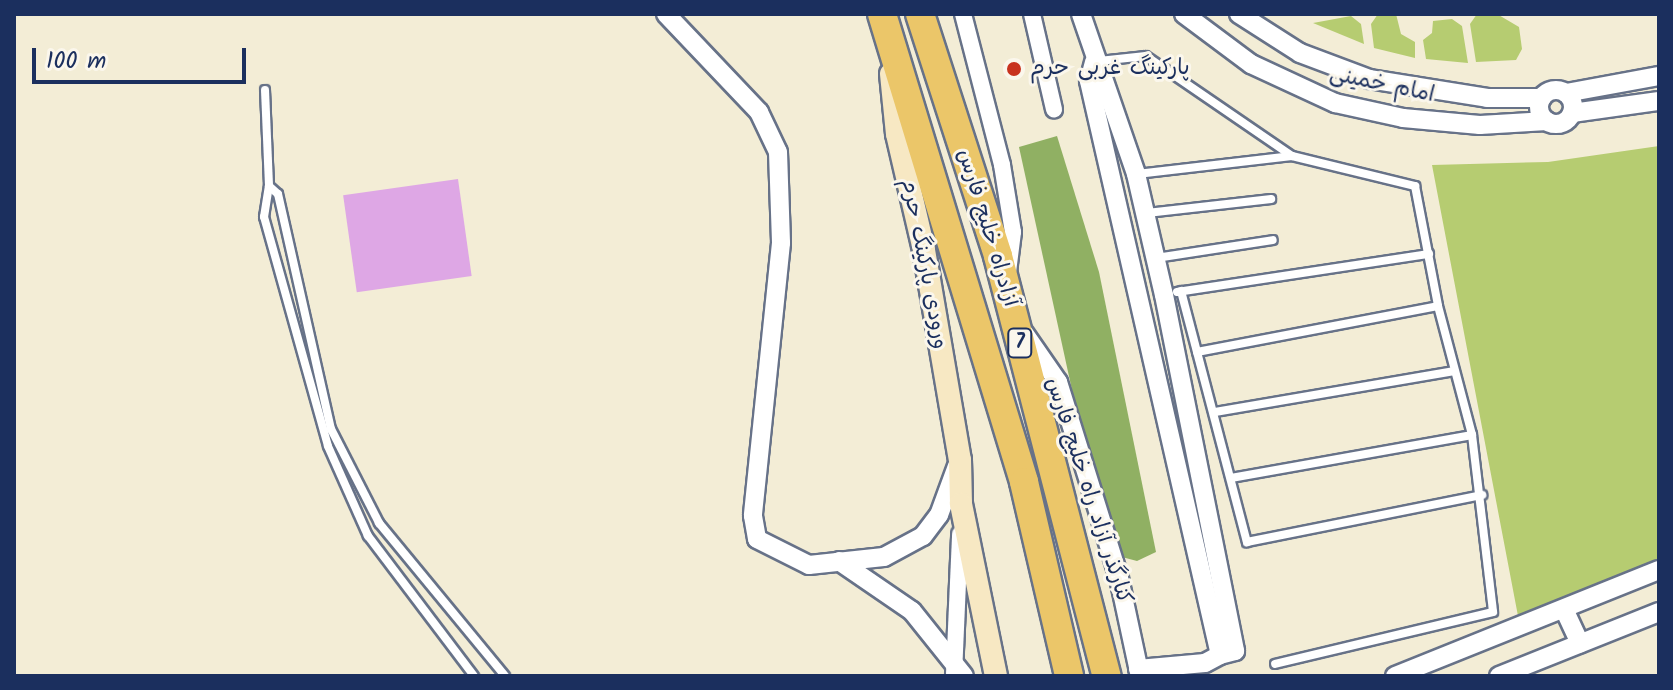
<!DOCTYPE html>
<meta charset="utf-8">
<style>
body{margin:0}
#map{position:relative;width:1673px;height:690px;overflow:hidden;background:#f3edd6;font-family:Kalam,"Playpen Sans Arabic",sans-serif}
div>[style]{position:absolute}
.green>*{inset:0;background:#b6cc71}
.forest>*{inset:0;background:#90b063}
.building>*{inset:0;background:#dea7e5;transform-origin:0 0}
.roads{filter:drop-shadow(2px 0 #677288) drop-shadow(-2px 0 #677288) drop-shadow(0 2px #677288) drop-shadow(0 -2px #677288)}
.service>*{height:8px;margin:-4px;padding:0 4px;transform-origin:4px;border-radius:4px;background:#fff}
.minor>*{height:16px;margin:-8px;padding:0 8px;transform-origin:8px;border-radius:8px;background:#fff}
.tertiary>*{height:18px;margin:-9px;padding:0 9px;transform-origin:9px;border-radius:9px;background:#fff}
.tertiary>.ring{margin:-9px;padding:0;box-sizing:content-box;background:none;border:18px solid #fff;border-radius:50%}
.secondary>*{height:22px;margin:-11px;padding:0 11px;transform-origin:11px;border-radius:11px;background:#f7e8c3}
.motorway>*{height:28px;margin:-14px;padding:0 14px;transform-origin:14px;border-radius:14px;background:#ebc669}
.dots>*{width:22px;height:22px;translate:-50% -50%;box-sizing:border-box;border:4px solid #fbf7ec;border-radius:50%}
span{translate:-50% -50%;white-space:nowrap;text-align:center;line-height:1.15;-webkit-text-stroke:6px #fbf7ec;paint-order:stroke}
.shield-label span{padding:2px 6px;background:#fbf7ec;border:2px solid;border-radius:6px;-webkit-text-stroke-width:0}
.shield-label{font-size:20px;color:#1b2f5e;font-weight:700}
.poi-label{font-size:22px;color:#1b2f5e}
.left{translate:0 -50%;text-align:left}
.street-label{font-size:22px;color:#1b2f5e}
.frame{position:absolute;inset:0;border:16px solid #1b2f5e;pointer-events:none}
.scale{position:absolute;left:32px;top:48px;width:214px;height:36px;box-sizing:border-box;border:4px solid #1b2f5e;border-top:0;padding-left:10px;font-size:24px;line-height:28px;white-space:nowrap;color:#1b2f5e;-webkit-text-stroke:6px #fbf7ec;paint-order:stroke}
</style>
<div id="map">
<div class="green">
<div style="clip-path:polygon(1378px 14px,1396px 14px,1401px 34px,1415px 42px,1415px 58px,1374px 48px,1371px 24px)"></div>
<div style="clip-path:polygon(1477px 14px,1497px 14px,1519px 27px,1522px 49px,1516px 60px,1476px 62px,1470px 24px)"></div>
<div style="clip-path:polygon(1351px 16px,1361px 24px,1364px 44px,1313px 23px)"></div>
<div style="clip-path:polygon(1452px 19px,1462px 26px,1468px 63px,1426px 59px,1423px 40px,1432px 33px,1433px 21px)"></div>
<div style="clip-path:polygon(1659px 146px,1659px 561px,1518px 616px,1432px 165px,1548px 162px)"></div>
</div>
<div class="forest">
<div style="clip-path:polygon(1057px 136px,1099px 272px,1156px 552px,1137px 561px,1118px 556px,1094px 491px,1019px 147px)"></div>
</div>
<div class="building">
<div style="left:458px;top:179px;width:98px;height:116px;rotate:82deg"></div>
</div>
<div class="roads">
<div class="service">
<div style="left:1099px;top:61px;width:47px;rotate:-6.1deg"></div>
<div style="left:1146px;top:56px;width:177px;rotate:34.4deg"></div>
<div style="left:1292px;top:156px;width:127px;rotate:13.7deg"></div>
<div style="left:1415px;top:186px;width:122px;rotate:79.1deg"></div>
<div style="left:1438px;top:306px;width:133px;rotate:75.2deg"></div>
<div style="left:1472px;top:435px;width:178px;rotate:83.2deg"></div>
<div style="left:1493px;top:612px;width:224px;rotate:166.6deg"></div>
<div style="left:265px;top:90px;width:96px;rotate:87.6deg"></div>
<div style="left:1137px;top:174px;width:156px;rotate:-6.6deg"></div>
<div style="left:1147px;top:213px;width:125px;rotate:-6.4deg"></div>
<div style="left:1156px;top:258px;width:118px;rotate:-8.7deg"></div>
<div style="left:1181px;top:291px;width:260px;rotate:75.3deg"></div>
<div style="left:1247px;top:542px;width:240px;rotate:-11.3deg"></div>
<div style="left:1177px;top:292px;width:255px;rotate:-8.6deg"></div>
<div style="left:1197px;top:352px;width:245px;rotate:-10.8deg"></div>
<div style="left:1215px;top:412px;width:243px;rotate:-9.7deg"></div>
<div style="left:1231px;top:478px;width:245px;rotate:-10.1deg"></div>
<div style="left:474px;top:676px;width:176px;rotate:-127.1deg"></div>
<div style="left:368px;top:536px;width:98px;rotate:-114deg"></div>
<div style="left:328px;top:446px;width:238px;rotate:-105.6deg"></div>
<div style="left:264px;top:217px;width:31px;rotate:-81deg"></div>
<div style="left:269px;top:186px;width:12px;rotate:42deg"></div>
<div style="left:278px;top:194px;width:241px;rotate:77.3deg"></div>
<div style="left:331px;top:429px;width:106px;rotate:62.9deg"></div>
<div style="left:379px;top:523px;width:198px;rotate:50.5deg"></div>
</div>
<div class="minor">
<div style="left:963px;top:14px;width:156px;rotate:75.5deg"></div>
<div style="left:1002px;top:165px;width:68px;rotate:80.7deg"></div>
<div style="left:1013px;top:232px;width:40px;rotate:97.1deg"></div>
<div style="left:1032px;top:14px;width:98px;rotate:77deg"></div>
<div style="left:954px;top:674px;width:140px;rotate:-87.5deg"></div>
</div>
<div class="tertiary">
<div style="left:666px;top:14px;width:135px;rotate:46.5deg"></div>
<div style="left:759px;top:112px;width:44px;rotate:64.6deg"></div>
<div style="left:778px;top:152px;width:91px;rotate:88.1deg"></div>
<div style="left:781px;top:243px;width:274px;rotate:95.9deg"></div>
<div style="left:753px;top:516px;width:23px;rotate:80deg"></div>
<div style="left:757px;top:539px;width:58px;rotate:26.6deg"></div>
<div style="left:809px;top:565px;width:75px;rotate:-6.1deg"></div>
<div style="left:884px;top:557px;width:44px;rotate:-28.3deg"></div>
<div style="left:923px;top:536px;width:26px;rotate:-53deg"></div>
<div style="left:939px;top:515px;width:52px;rotate:-69.8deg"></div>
<div style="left:1081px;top:14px;width:169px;rotate:71deg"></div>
<div style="left:1136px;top:174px;width:124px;rotate:77deg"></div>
<div style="left:1164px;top:295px;width:363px;rotate:78.7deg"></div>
<div style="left:1235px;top:651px;width:16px;rotate:165deg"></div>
<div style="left:1220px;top:655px;width:589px;rotate:-102.86deg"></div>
<div style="left:1089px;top:81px;width:20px;rotate:-75deg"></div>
<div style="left:1184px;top:14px;width:84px;rotate:36.7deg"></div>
<div style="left:1251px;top:64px;width:93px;rotate:24.9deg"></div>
<div style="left:1335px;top:103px;width:70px;rotate:12.4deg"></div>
<div style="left:1403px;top:118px;width:77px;rotate:5.2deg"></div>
<div style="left:1480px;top:125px;width:67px;rotate:-3.4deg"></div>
<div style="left:1239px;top:14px;width:72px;rotate:32.6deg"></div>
<div style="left:1300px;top:53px;width:74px;rotate:20.6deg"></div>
<div style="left:1369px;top:79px;width:120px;rotate:9.1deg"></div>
<div style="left:1487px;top:98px;width:55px"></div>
<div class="ring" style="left:1539px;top:90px;width:16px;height:16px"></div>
<div style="left:1566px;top:93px;width:95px;rotate:-10.4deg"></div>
<div style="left:1572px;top:113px;width:88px;rotate:-7.9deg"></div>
<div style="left:1024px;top:333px;width:60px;rotate:55.2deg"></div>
<div style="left:1058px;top:382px;width:205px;rotate:72.7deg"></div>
<div style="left:1119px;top:578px;width:100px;rotate:77.9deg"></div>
<div style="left:839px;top:561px;width:88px;rotate:34.4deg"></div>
<div style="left:912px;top:611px;width:83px;rotate:51.3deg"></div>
<div style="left:1564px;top:609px;width:38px;rotate:65deg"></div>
<div style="left:1138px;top:669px;width:67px;rotate:-5.1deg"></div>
<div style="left:1205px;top:663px;width:17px;rotate:-28deg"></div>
<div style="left:1395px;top:676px;width:284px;rotate:-21.9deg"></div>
<div style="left:1499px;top:676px;width:172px;rotate:-21.8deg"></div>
</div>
<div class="secondary">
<div style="left:891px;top:74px;width:60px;rotate:84.3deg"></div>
<div style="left:897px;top:134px;width:119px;rotate:76.9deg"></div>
<div style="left:924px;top:250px;width:213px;rotate:80.3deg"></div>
<div style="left:960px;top:460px;width:44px;rotate:88.7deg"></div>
<div style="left:961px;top:504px;width:176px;rotate:78.5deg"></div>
</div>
<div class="motorway">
<div style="left:882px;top:14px;width:489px;rotate:73.1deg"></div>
<div style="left:1024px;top:482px;width:199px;rotate:76.9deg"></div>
<div style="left:920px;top:14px;width:254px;rotate:72.1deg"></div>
<div style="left:998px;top:256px;width:434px;rotate:75.5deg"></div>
</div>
</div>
<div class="dots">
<div style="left:1014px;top:69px;background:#c8321e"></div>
</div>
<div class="shield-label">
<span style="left:1020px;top:343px">7</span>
</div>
<div class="poi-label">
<span class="left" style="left:1030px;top:69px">پارکینگ غربی حرم</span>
</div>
<div class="street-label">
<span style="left:1382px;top:85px;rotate:12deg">امام خمینی</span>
<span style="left:987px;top:228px;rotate:73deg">آزادراه خلیج فارس</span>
<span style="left:924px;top:264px;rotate:79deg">ورودی پارکینگ حرم</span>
<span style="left:1088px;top:491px;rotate:72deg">کنارگذر آزاد راه خلیج فارس</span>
</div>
<div class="frame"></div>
<div class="scale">100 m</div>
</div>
